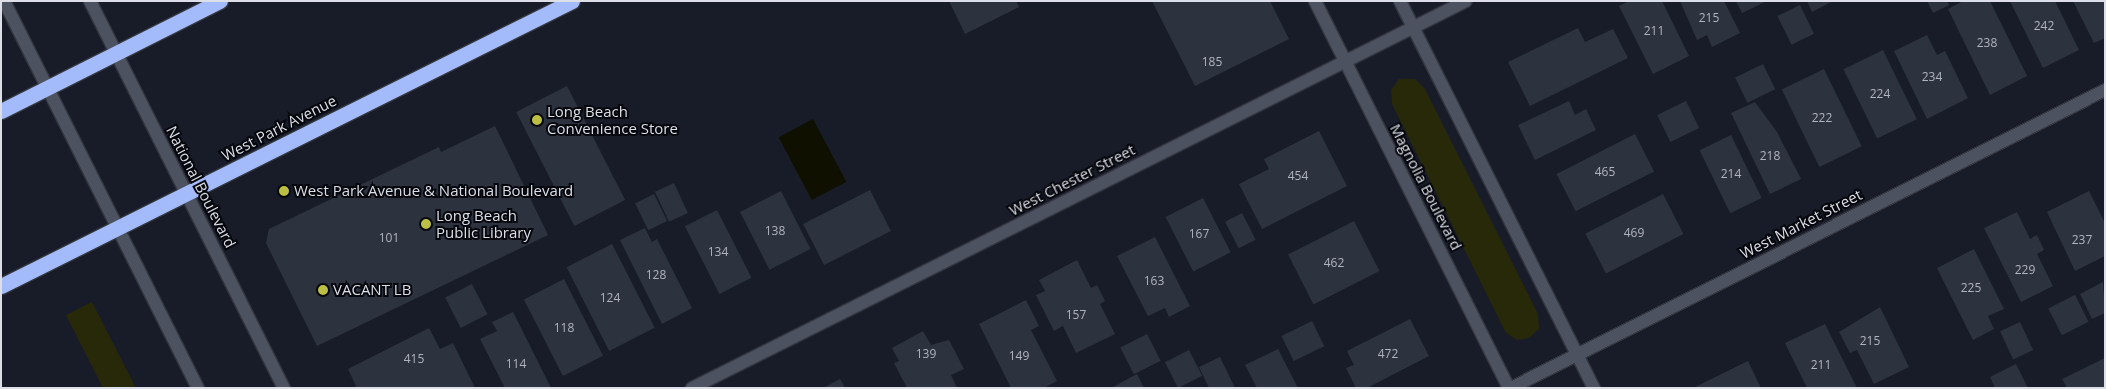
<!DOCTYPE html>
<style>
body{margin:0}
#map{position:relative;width:2106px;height:389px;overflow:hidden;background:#171c28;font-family:"Open Sans",sans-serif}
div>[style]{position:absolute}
.green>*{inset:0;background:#282909}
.water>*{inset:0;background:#101000;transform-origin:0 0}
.building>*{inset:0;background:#2d323f;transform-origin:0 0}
.roads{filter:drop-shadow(1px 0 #343640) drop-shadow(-1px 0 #343640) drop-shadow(0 1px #343640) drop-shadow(0 -1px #343640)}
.street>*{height:12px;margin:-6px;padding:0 6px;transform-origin:6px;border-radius:6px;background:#4d5261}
.highway>*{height:15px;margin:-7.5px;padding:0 7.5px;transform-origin:7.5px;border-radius:7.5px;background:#a3bbfa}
.dots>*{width:14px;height:14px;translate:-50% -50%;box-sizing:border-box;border:2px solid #05070c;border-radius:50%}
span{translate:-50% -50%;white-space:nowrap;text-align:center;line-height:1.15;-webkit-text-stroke:4px #05070c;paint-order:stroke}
.number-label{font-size:12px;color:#b0b4be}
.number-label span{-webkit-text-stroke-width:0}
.poi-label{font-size:15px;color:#dcdfe8}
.left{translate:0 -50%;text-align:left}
.street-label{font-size:15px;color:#dcdfe8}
.frame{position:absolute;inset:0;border:2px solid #dcdfe8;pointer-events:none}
</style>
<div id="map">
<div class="green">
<div style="clip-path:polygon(1399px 79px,1415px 79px,1425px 89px,1538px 314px,1539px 329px,1529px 338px,1517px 340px,1506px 333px,1392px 104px,1391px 90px)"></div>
<div style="clip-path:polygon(92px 302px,136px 388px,103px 388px,66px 315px)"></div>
</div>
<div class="water">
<div style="left:813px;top:119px;width:71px;height:39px;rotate:62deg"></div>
</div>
<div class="building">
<div style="clip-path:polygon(949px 1px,1016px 1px,1019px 7px,965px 34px)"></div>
<div style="clip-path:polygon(1152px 1px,1270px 1px,1289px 39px,1195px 86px)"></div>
<div style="clip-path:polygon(1629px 1px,1662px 1px,1689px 56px,1653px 74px,1619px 6px)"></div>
<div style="clip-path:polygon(1680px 1px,1724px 1px,1740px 33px,1712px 47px,1707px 35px,1697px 40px)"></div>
<div style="clip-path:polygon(1736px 1px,1767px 1px,1742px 13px)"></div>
<div style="clip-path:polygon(1807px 1px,1833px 1px,1812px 12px)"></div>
<div style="clip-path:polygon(1927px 1px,1947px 1px,1949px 5px,1933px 13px)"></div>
<div style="clip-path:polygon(1963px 1px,1990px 1px,2027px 76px,1990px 95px,1948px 9px)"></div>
<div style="clip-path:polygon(2010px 1px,2055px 1px,2079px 50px,2043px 68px)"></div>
<div style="clip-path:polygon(2073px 1px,2105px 1px,2105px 38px,2094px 43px)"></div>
<div style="left:1800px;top:5px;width:32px;height:25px;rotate:64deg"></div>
<div style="clip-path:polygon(1578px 28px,1585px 42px,1613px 29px,1628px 58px,1530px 106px,1508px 62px)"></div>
<div style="clip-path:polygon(1927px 35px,1937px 55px,1945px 51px,1968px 98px,1927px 119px,1894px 51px)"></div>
<div style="left:1883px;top:50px;width:77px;height:44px;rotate:64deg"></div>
<div style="left:1763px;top:64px;width:28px;height:31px;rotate:64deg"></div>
<div style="left:1824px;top:69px;width:86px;height:47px;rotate:64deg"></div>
<div style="left:567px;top:86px;width:128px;height:57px;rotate:63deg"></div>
<div style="clip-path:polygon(1569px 101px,1575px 115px,1586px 109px,1596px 130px,1535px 160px,1518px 125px)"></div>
<div style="left:1686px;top:101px;width:30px;height:32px;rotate:64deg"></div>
<div style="clip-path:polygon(1755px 102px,1777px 132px,1801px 179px,1770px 194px,1731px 113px)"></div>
<div style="clip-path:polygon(495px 126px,548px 235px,317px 346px,266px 243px,269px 229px,439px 147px,441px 152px)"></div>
<div style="clip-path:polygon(1319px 131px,1347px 186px,1262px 229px,1239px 184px,1269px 169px,1264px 159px)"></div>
<div style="left:1635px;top:134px;width:42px;height:88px;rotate:63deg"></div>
<div style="left:1731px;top:135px;width:70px;height:35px;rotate:64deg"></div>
<div style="left:674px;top:183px;width:33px;height:21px;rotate:65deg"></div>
<div style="left:870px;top:190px;width:46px;height:75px;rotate:63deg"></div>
<div style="left:781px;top:191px;width:65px;height:46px;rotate:63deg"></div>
<div style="clip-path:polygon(2089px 191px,2105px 223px,2105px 256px,2075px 271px,2047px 212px)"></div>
<div style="left:654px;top:194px;width:30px;height:21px;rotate:64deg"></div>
<div style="left:1663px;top:194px;width:45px;height:87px;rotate:63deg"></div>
<div style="left:1203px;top:198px;width:61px;height:42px;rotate:63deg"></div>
<div style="left:717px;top:210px;width:76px;height:36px;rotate:63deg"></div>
<div style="clip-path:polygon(2017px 212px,2030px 239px,2037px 235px,2044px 250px,2037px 254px,2053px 286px,2021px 302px,1984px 228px)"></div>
<div style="left:1242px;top:213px;width:30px;height:19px;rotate:63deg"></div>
<div style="left:1354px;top:221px;width:56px;height:74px;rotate:63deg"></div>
<div style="clip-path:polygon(645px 228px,652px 242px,657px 239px,692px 308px,662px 324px,620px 240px)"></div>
<div style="clip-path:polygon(1155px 237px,1190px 306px,1169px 317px,1165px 308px,1148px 316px,1117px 256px)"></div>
<div style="left:612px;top:244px;width:94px;height:51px;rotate:63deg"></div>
<div style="clip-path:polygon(1974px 249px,2004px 309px,1988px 316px,1994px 329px,1973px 340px,1937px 268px)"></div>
<div style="clip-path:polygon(1077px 260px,1091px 288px,1097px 285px,1105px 301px,1100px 304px,1115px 334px,1076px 353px,1063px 326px,1054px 331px,1036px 295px,1045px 291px,1039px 280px)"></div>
<div style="left:564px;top:279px;width:86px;height:45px;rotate:63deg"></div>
<div style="clip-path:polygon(2103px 282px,2105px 313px,2092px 319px,2080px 294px)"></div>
<div style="left:472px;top:284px;width:34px;height:30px;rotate:63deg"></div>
<div style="left:2075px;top:295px;width:30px;height:30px;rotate:63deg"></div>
<div style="clip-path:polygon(1026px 300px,1039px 326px,1031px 330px,1057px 381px,1044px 388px,1011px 388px,979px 324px)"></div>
<div style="clip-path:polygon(1880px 307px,1909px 367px,1874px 384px,1857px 350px,1850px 353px,1839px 332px)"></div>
<div style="clip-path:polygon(513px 312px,551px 388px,505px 388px,480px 339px,497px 331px,492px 322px)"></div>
<div style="clip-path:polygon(1410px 319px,1429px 356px,1367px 388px,1356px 388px,1346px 368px,1354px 365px,1347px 351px)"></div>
<div style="left:1312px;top:321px;width:28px;height:34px;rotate:64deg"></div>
<div style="left:2020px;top:322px;width:31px;height:22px;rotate:65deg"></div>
<div style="clip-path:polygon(1825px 324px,1857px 388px,1807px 388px,1785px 343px)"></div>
<div style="clip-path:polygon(429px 328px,440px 349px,453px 343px,475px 388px,352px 388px,356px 386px,348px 369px)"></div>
<div style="clip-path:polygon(923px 331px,931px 345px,949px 340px,964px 369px,951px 375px,957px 388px,907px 388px,894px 363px,899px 361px,892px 348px)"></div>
<div style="left:1147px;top:334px;width:30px;height:30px;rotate:63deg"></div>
<div style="clip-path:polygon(1278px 349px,1298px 388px,1257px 388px,1245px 365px)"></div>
<div style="left:1189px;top:350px;width:29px;height:27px;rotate:63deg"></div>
<div style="clip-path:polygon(1220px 357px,1235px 388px,1209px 388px,1199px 367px)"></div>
<div style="clip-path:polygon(2105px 358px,2105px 388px,2067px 388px,2062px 379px)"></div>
<div style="clip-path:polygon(1748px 361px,1761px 388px,1693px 388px)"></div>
<div style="clip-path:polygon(2016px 364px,2028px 388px,1995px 388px,1990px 377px)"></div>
<div style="clip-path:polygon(1137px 374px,1144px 388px,1111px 388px)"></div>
<div style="clip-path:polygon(840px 379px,845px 388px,823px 388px)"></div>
</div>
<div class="roads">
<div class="street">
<div style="left:4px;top:1px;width:433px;rotate:63.4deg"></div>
<div style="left:90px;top:1px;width:433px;rotate:63.4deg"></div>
<div style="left:1315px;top:1px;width:433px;rotate:63.4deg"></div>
<div style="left:1400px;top:1px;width:433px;rotate:63.4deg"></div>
<div style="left:692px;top:388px;width:865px;rotate:-26.57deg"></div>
<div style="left:1511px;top:388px;width:665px;rotate:-26.64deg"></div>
</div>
<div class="highway">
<div style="left:1px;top:111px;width:245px;rotate:-26.7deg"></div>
<div style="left:1px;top:286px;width:638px;rotate:-26.52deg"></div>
</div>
</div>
<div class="dots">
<div style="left:537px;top:120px;background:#bcbf44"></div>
<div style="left:284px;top:191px;background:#bcbf44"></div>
<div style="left:426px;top:224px;background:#bcbf44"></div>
<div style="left:323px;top:290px;background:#bcbf44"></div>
</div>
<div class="number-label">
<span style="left:1709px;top:18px">215</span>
<span style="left:2044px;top:26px">242</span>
<span style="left:1654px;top:31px">211</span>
<span style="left:1987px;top:43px">238</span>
<span style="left:1212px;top:62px">185</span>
<span style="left:1932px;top:77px">234</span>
<span style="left:1880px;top:94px">224</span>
<span style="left:1822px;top:118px">222</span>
<span style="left:1770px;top:156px">218</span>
<span style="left:1605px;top:172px">465</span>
<span style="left:1731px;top:174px">214</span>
<span style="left:1298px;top:176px">454</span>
<span style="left:775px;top:231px">138</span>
<span style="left:1634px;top:233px">469</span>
<span style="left:1199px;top:234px">167</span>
<span style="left:389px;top:238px">101</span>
<span style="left:2082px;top:240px">237</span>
<span style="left:718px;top:252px">134</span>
<span style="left:1334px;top:263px">462</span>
<span style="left:2025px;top:270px">229</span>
<span style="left:656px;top:275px">128</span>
<span style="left:1154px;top:281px">163</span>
<span style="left:1971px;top:288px">225</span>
<span style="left:610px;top:298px">124</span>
<span style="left:1076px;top:315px">157</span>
<span style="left:564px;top:328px">118</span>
<span style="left:1870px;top:341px">215</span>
<span style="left:926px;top:354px">139</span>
<span style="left:1388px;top:354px">472</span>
<span style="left:1019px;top:356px">149</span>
<span style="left:414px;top:359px">415</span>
<span style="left:516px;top:364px">114</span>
<span style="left:1821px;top:365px">211</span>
</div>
<div class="poi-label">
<span class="left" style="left:547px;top:120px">Long Beach<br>Convenience Store</span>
<span class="left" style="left:294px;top:191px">West Park Avenue &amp; National Boulevard</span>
<span class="left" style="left:436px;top:224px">Long Beach<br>Public Library</span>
<span class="left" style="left:333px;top:290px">VACANT LB</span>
</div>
<div class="street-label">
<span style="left:279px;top:128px;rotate:-27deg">West Park Avenue</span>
<span style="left:1072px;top:180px;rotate:-27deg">West Chester Street</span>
<span style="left:201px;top:187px;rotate:63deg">National Boulevard</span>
<span style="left:1426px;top:187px;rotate:63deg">Magnolia Boulevard</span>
<span style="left:1801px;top:224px;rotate:-27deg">West Market Street</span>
</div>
<div class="frame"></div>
</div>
